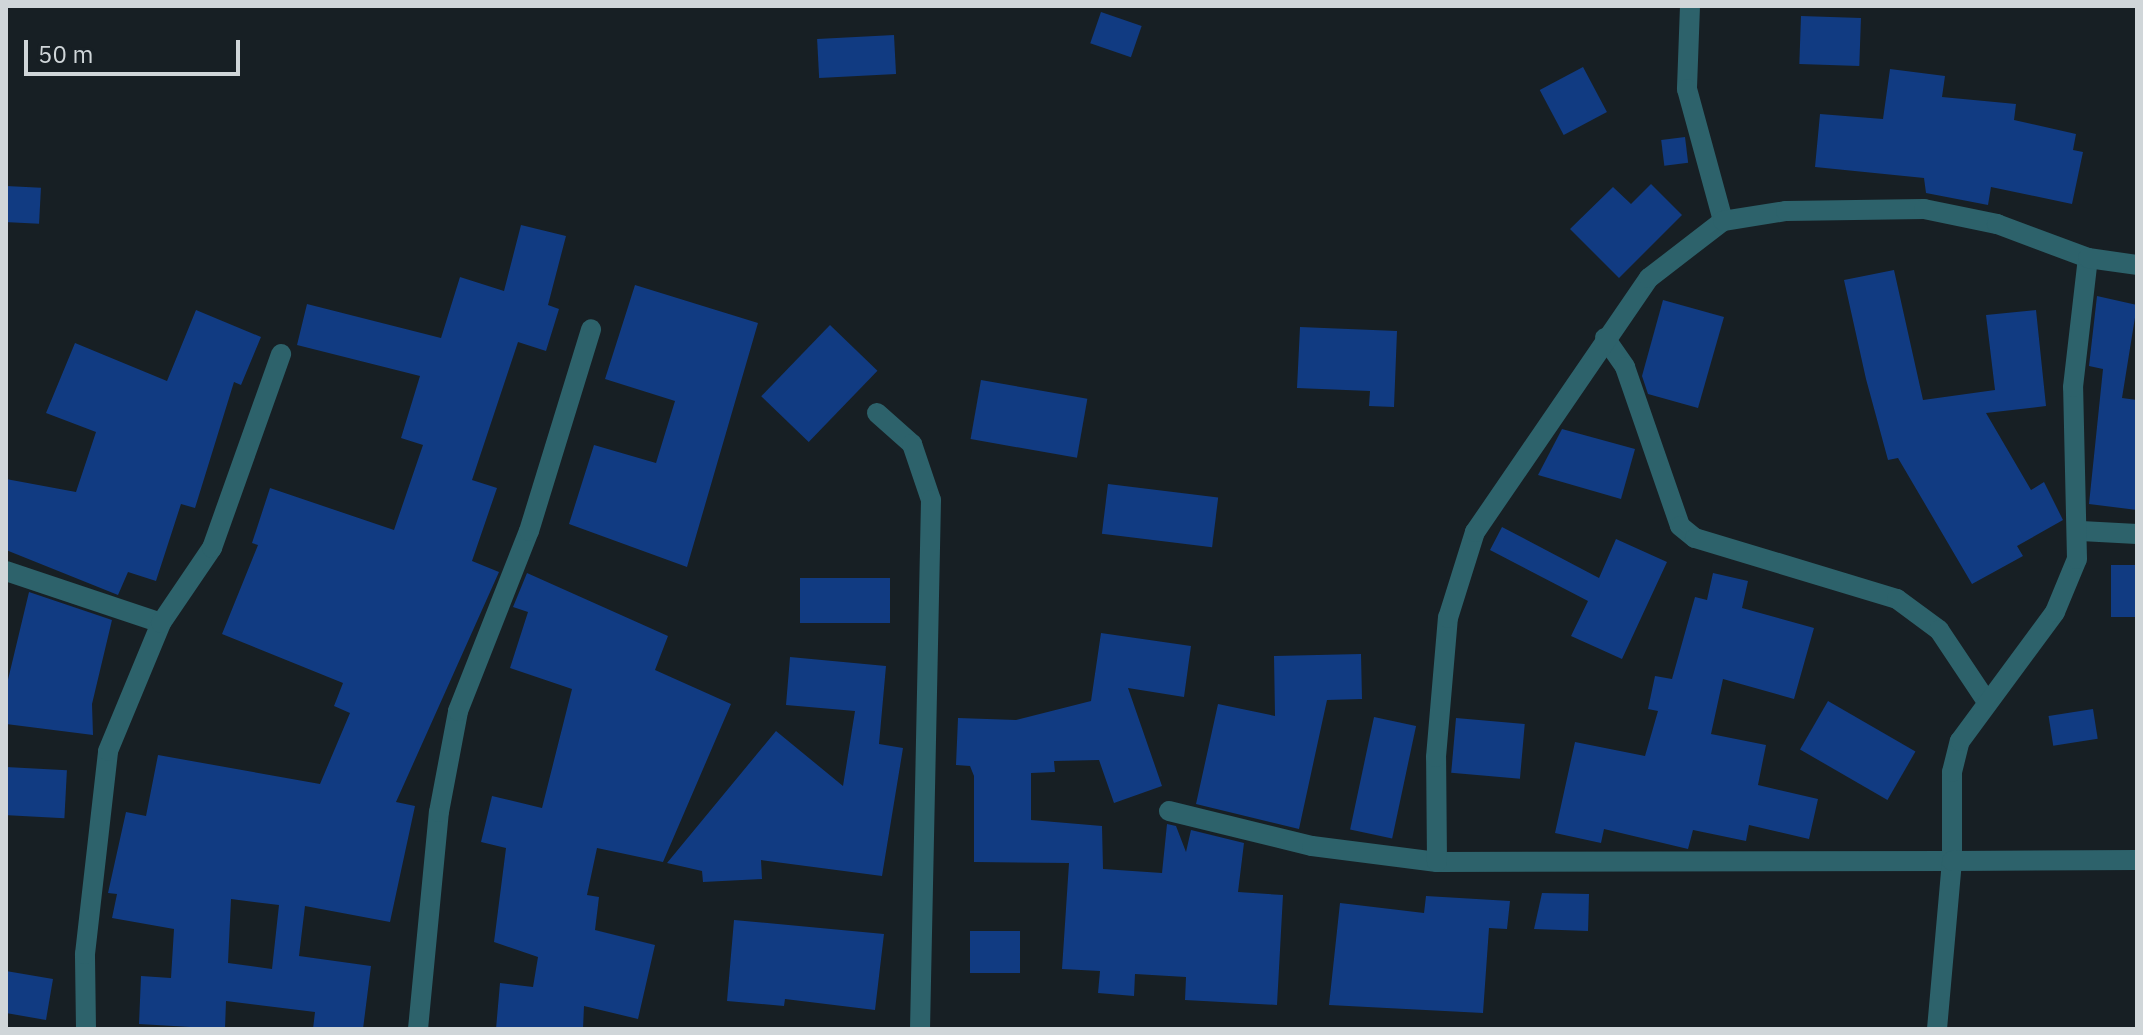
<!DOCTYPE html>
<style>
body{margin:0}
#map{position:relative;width:2143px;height:1035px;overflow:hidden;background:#171f24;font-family:"IBM Plex Sans",sans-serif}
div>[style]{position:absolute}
.building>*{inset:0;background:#113b82;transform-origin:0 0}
.minor>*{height:20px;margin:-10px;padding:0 10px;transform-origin:10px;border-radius:10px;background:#2d626b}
span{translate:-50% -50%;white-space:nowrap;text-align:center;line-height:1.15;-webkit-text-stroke:6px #171f24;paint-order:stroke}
.frame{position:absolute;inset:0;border:8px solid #d0d6d9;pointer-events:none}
.scale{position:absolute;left:24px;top:40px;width:216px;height:36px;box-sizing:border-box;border:4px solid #d0d6d9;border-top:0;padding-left:10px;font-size:24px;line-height:28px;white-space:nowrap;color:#d0d6d9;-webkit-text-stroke:6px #171f24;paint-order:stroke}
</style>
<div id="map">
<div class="building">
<div style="left:1101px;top:12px;width:43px;height:33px;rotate:19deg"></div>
<div style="left:1801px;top:16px;width:60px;height:48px;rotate:2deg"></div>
<div style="left:894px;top:35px;width:39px;height:77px;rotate:87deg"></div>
<div style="left:1583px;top:67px;width:51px;height:49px;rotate:62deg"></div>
<div style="clip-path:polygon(1890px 69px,1945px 76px,1942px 97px,2016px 104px,2014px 120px,2076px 134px,2073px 150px,2083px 152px,2072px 204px,1991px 187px,1988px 205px,1926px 193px,1924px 178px,1815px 167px,1820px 114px,1883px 119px)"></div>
<div style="left:1685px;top:137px;width:26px;height:24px;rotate:83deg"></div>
<div style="clip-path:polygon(1651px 184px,1682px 215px,1619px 278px,1570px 229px,1613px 187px,1631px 204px)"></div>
<div style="left:6px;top:186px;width:35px;height:36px;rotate:3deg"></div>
<div style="clip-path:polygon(evenodd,521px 225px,566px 236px,548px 305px,559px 309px,546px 351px,518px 342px,472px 480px,497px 488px,472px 561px,499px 572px,396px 802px,415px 806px,390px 922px,305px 906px,299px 956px,371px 966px,363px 1029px,313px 1029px,315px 1012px,226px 1001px,225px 1029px,139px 1024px,141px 976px,171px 978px,174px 929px,112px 918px,117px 894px,108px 893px,126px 812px,146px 816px,158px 755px,320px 784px,350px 713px,334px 706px,343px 683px,222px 634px,258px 545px,252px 543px,270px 488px,394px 530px,423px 445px,401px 438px,420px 376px,297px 345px,307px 304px,441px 338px,460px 277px,504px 291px,521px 225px,231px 899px,279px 905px,272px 969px,228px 963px,231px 899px)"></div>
<div style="clip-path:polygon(1894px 270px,1923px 400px,1995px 390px,1986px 315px,2036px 310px,2046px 406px,1986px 413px,2031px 490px,2044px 482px,2063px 520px,2017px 546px,2023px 556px,1972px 584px,1898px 458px,1888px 460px,1866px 379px,1844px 280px)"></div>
<div style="clip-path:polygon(635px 285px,758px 323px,687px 567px,569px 524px,594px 445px,656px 463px,675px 401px,605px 379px)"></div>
<div style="clip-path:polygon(2097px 296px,2137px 305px,2122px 398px,2137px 400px,2137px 510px,2089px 504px,2103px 369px,2089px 366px)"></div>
<div style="clip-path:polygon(1663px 300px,1724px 317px,1698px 408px,1648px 394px,1642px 376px)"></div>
<div style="clip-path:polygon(196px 310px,261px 337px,241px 385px,234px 382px,195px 508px,181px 504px,156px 581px,128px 572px,118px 595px,6px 550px,6px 479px,76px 492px,96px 432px,46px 413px,75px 343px,167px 381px)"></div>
<div style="left:830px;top:325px;width:66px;height:99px;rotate:44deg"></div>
<div style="clip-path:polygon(1300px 327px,1397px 331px,1394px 407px,1369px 406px,1370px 391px,1297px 388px)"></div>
<div style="left:981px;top:380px;width:108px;height:60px;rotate:10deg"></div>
<div style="clip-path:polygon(1562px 429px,1635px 449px,1621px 499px,1538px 475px)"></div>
<div style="left:1108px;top:484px;width:111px;height:50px;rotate:7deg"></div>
<div style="clip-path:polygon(1502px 527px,1599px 578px,1616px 539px,1667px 562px,1622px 659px,1571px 636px,1588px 601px,1490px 550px)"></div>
<div style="left:2137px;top:565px;width:52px;height:26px;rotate:90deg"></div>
<div style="clip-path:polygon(527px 573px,668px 636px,655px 670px,731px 704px,663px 862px,597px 848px,587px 895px,599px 897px,595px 930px,655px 945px,638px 1019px,584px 1006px,583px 1029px,496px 1029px,500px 983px,533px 987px,538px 957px,494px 942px,506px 848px,481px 842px,492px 796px,542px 808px,572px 689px,510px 668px,528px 612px,513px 607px)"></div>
<div style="clip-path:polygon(1713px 573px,1748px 581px,1742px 608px,1814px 628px,1794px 699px,1723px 679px,1711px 734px,1766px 745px,1758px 785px,1818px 799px,1809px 839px,1749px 825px,1746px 841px,1693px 830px,1688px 849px,1604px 829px,1601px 843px,1555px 833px,1575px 742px,1645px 756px,1658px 711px,1648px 709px,1655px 676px,1672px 679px,1695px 597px,1707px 600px)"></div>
<div style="left:800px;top:578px;width:90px;height:45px"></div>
<div style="clip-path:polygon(29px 592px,112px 620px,92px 704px,93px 735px,6px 724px,6px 688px)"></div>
<div style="clip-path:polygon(1101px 633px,1191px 646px,1184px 697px,1128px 688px,1162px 786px,1114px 803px,1099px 760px,1054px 761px,1055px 772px,1031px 773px,1031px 820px,1102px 826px,1103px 869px,1162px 873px,1167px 824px,1176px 826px,1186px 852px,1191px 830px,1244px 843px,1238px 892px,1283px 895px,1277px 1005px,1185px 1000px,1186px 977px,1135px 974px,1134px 996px,1098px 993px,1100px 971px,1062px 969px,1069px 863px,974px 862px,974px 776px,970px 766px,956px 765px,958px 718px,1016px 720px,1091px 701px)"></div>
<div style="clip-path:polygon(1361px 654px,1362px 699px,1327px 700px,1299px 829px,1196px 804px,1218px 704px,1275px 716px,1274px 656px)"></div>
<div style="clip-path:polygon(790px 657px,886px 666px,879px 744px,903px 748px,882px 876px,761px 860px,762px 879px,703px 882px,702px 871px,667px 863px,776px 731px,843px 786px,855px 711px,786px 705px)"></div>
<div style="left:1828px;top:701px;width:101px;height:56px;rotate:30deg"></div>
<div style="left:2093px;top:709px;width:30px;height:45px;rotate:81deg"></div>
<div style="left:1374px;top:717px;width:43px;height:115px;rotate:12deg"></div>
<div style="left:1456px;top:718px;width:69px;height:55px;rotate:5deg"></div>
<div style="left:6px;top:767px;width:61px;height:48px;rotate:3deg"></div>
<div style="clip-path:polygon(1542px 893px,1589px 894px,1588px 931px,1534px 929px)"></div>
<div style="clip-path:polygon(1426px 896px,1510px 901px,1507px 929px,1489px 928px,1483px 1013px,1329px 1005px,1340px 903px,1424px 913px)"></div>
<div style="clip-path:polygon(734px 920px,884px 934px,875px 1010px,785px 999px,784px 1006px,727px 1001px)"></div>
<div style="left:1020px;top:931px;width:42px;height:50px;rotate:90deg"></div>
<div style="clip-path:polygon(6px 971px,53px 979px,46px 1020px,6px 1013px)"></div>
</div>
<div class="minor">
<div style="left:1690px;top:6px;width:83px;rotate:92.1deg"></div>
<div style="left:1687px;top:89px;width:137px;rotate:74.7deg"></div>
<div style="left:1605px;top:338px;width:35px;rotate:55deg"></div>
<div style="left:1625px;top:367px;width:168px;rotate:70.9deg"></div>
<div style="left:1680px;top:526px;width:19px;rotate:39deg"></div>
<div style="left:1695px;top:538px;width:211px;rotate:16.8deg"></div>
<div style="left:1897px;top:599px;width:52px;rotate:36.4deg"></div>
<div style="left:1939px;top:630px;width:83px;rotate:56.3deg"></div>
<div style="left:877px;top:413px;width:47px;rotate:41.5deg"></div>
<div style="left:912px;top:444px;width:59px;rotate:71.3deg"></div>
<div style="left:931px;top:500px;width:529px;rotate:91.19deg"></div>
<div style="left:2081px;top:531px;width:56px;rotate:3.1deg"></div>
<div style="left:6px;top:571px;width:163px;rotate:18.5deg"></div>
<div style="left:1169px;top:811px;width:147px;rotate:13.8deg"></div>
<div style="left:1312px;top:846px;width:126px;rotate:7.3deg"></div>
<div style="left:1437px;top:862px;width:515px;rotate:-0.11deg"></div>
<div style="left:1952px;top:861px;width:89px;rotate:-90deg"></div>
<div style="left:1952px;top:772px;width:32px;rotate:-76deg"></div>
<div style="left:1960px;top:741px;width:160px;rotate:-53.6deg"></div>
<div style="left:2055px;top:612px;width:57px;rotate:-67.5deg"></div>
<div style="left:2077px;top:559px;width:172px;rotate:-91.3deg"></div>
<div style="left:2073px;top:387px;width:130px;rotate:-83.4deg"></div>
<div style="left:1437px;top:862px;width:105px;rotate:-90.5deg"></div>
<div style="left:1436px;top:757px;width:140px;rotate:-85.1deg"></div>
<div style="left:1448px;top:618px;width:90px;rotate:-72.6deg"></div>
<div style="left:1475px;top:532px;width:308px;rotate:-55.6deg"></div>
<div style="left:1649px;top:278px;width:93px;rotate:-37.6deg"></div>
<div style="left:1723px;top:221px;width:64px;rotate:-9deg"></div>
<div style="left:1786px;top:211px;width:138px;rotate:-0.8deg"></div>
<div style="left:1924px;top:209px;width:75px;rotate:11.6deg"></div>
<div style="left:1997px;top:224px;width:97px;rotate:20.5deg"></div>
<div style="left:2088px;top:258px;width:49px;rotate:8.1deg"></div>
<div style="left:86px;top:1029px;width:75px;rotate:-90.8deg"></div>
<div style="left:85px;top:954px;width:204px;rotate:-83.5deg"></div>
<div style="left:108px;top:751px;width:139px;rotate:-67.5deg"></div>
<div style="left:161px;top:623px;width:91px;rotate:-55.8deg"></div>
<div style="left:212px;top:548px;width:206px;rotate:-70.4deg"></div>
<div style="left:418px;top:1029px;width:218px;rotate:-84.5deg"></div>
<div style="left:439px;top:812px;width:103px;rotate:-79.3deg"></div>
<div style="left:458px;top:711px;width:193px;rotate:-68.5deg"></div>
<div style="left:529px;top:531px;width:211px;rotate:-72.9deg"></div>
<div style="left:1937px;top:1029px;width:169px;rotate:-84.9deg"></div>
<div style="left:1952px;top:861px;width:185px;rotate:-0.3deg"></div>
</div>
<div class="frame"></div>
<div class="scale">50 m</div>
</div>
